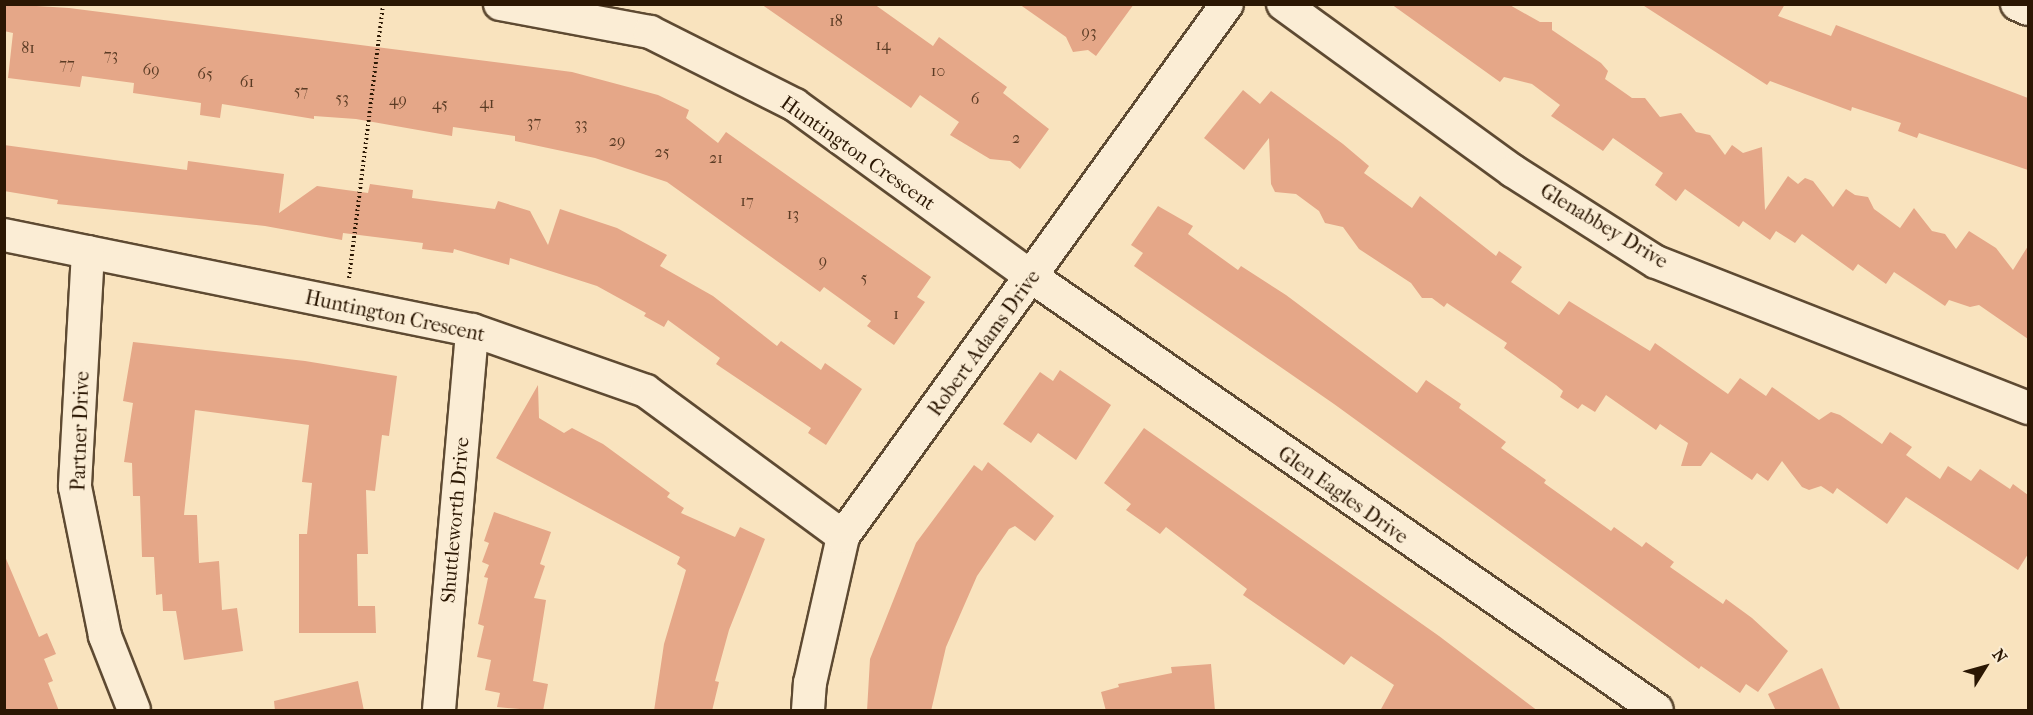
<!DOCTYPE html>
<style>
body{margin:0}
#map{position:relative;width:2033px;height:715px;overflow:hidden;background:#f9e3be;font-family:"IM FELL French Canon",serif}
div>[style]{position:absolute}
.building>*{inset:0;background:#e5a788}
.path>*{height:4px;margin-top:-2px;transform-origin:0;background:repeating-linear-gradient(90deg,#2b1703 0 1.5px,transparent 0 4.5px)}
.roads{filter:drop-shadow(2px 0 #5e4a32) drop-shadow(-2px 0 #5e4a32) drop-shadow(0 2px #5e4a32) drop-shadow(0 -2px #5e4a32)}
.minor>*{height:32px;margin:-16px;padding:0 16px;transform-origin:16px;border-radius:16px;background:#fbedd5}
span{translate:-50% -50%;white-space:nowrap;text-align:center;line-height:1.15;-webkit-text-stroke:6px #fbedd5;paint-order:stroke}
.number-label{font-size:16px;color:#5a3b24}
.number-label span{-webkit-text-stroke-width:0}
.street-label{font-size:20px;color:#2b1703}
.frame{position:absolute;inset:0;border:6px solid #2b1703;pointer-events:none}
.north{position:absolute;left:1955px;top:637px;width:60px;height:60px;-webkit-text-stroke:4px #fbedd5;paint-order:stroke;rotate:53deg;font-size:16px;font-weight:700;line-height:24px;text-align:center;color:#2b1703}
.north::after{content:'';display:block;margin:auto;width:21px;height:27px;background:#2b1703;clip-path:polygon(50% 0,100% 100%,50% 72%,0 100%)}
</style>
<div id="map">
<div class="building">
<div style="clip-path:polygon(4px 4px,69px 8px,572px 72px,658px 95px,689px 110px,686px 118px,718px 143px,726px 132px,931px 277px,917px 297px,925px 302px,894px 345px,867px 326px,871px 321px,824px 287px,820px 292px,667px 182px,595px 158px,515px 141px,515px 136px,453px 127px,452px 136px,356px 119px,314px 116px,314px 119px,222px 104px,220px 118px,200px 115px,201px 103px,133px 93px,134px 83px,82px 76px,80px 87px,8px 78px,13px 33px,4px 31px)"></div>
<div style="clip-path:polygon(761px 4px,874px 4px,933px 46px,939px 37px,1007px 87px,1003px 93px,1049px 129px,1020px 169px,1010px 161px,990px 159px,950px 135px,959px 122px,920px 95px,911px 108px)"></div>
<div style="clip-path:polygon(1019px 4px,1134px 4px,1096px 56px,1088px 50px,1073px 52px,1066px 37px)"></div>
<div style="clip-path:polygon(1391px 4px,1508px 4px,1540px 22px,1552px 22px,1552px 30px,1601px 63px,1608px 71px,1605px 79px,1632px 98px,1645px 98px,1660px 117px,1681px 113px,1696px 132px,1710px 135px,1725px 155px,1732px 145px,1743px 153px,1762px 147px,1765px 210px,1788px 176px,1798px 184px,1805px 178px,1813px 181px,1833px 207px,1846px 189px,1855px 195px,1868px 197px,1874px 209px,1900px 228px,1914px 208px,1932px 231px,1945px 234px,1956px 249px,1969px 231px,1996px 248px,2013px 270px,2028px 246px,2028px 339px,1979px 305px,1970px 307px,1949px 300px,1945px 306px,1894px 272px,1886px 284px,1858px 264px,1853px 271px,1802px 234px,1795px 243px,1776px 231px,1770px 240px,1743px 221px,1739px 227px,1685px 189px,1676px 201px,1655px 185px,1663px 173px,1613px 138px,1603px 151px,1551px 116px,1560px 105px,1532px 84px,1504px 77px,1500px 82px)"></div>
<div style="clip-path:polygon(1641px 4px,1785px 4px,1778px 16px,1831px 36px,1836px 25px,2028px 98px,2028px 170px,1919px 133px,1917px 138px,1898px 131px,1901px 123px,1852px 107px,1851px 111px,1770px 81px,1767px 85px)"></div>
<div style="clip-path:polygon(1243px 90px,1260px 104px,1271px 91px,1343px 144px,1369px 166px,1364px 173px,1412px 208px,1420px 196px,1496px 256px,1499px 251px,1522px 267px,1511px 282px,1559px 315px,1569px 301px,1650px 351px,1655px 343px,1728px 394px,1740px 378px,1766px 396px,1772px 387px,1819px 420px,1831px 412px,1840px 415px,1882px 444px,1890px 432px,1912px 447px,1906px 455px,1940px 479px,1948px 466px,1971px 481px,1980px 469px,2010px 489px,2013px 484px,2028px 495px,2028px 554px,2018px 570px,1906px 497px,1887px 524px,1837px 488px,1833px 494px,1821px 486px,1809px 490px,1802px 487px,1782px 461px,1768px 481px,1757px 473px,1752px 480px,1711px 452px,1701px 466px,1681px 466px,1688px 443px,1660px 424px,1656px 430px,1606px 395px,1595px 412px,1582px 404px,1578px 409px,1560px 397px,1563px 391px,1556px 385px,1504px 348px,1507px 343px,1447px 303px,1444px 307px,1432px 298px,1422px 298px,1411px 283px,1359px 249px,1343px 227px,1325px 223px,1319px 211px,1296px 194px,1275px 192px,1271px 184px,1269px 138px,1244px 170px,1204px 138px)"></div>
<div style="clip-path:polygon(4px 145px,187px 170px,188px 161px,284px 174px,279px 213px,317px 186px,368px 193px,370px 184px,413px 190px,412px 198px,495px 209px,498px 201px,530px 211px,548px 245px,560px 209px,617px 228px,667px 255px,660px 266px,713px 296px,777px 346px,781px 341px,821px 370px,825px 363px,862px 389px,826px 445px,808px 433px,811px 428px,716px 364px,720px 358px,668px 320px,664px 327px,644px 316px,646px 313px,597px 286px,510px 258px,509px 265px,454px 249px,453px 253px,422px 249px,423px 243px,343px 233px,342px 240px,265px 226px,57px 204px,58px 200px,4px 191px)"></div>
<div style="clip-path:polygon(1158px 206px,1193px 226px,1188px 234px,1238px 270px,1241px 266px,1286px 295px,1417px 393px,1426px 380px,1461px 404px,1459px 408px,1506px 442px,1501px 448px,1546px 480px,1544px 483px,1611px 531px,1614px 527px,1642px 547px,1646px 542px,1674px 562px,1670px 567px,1723px 604px,1726px 599px,1752px 618px,1788px 651px,1758px 692px,1746px 684px,1740px 693px,1701px 666px,1699px 669px,1334px 404px,1134px 266px,1143px 253px,1131px 245px)"></div>
<div style="clip-path:polygon(133px 342px,305px 361px,397px 376px,389px 436px,382px 435px,375px 491px,366px 490px,368px 554px,357px 554px,358px 606px,375px 606px,376px 633px,299px 633px,299px 534px,307px 534px,312px 483px,302px 482px,309px 425px,195px 410px,184px 515px,197px 515px,199px 563px,219px 561px,222px 610px,237px 608px,243px 651px,184px 660px,176px 611px,163px 611px,162px 594px,156px 595px,154px 557px,142px 557px,140px 496px,133px 496px,132px 463px,124px 462px,133px 403px,123px 401px)"></div>
<div style="clip-path:polygon(1060px 370px,1111px 405px,1076px 460px,1038px 433px,1031px 443px,1003px 424px,1040px 372px,1053px 381px)"></div>
<div style="clip-path:polygon(538px 385px,539px 418px,564px 433px,572px 428px,603px 444px,670px 493px,667px 497px,684px 508px,681px 513px,735px 537px,740px 527px,765px 539px,729px 630px,715px 681px,719px 682px,712px 711px,654px 711px,664px 644px,686px 570px,677px 564px,680px 557px,496px 458px)"></div>
<div style="clip-path:polygon(1144px 428px,1439px 636px,1538px 711px,1380px 711px,1394px 685px,1351px 656px,1344px 665px,1243px 595px,1247px 589px,1166px 527px,1160px 534px,1126px 510px,1131px 504px,1104px 483px)"></div>
<div style="clip-path:polygon(988px 462px,1054px 516px,1035px 541px,1015px 526px,1009px 529px,977px 576px,946px 647px,931px 711px,867px 711px,870px 659px,916px 543px,974px 465px,982px 471px)"></div>
<div style="clip-path:polygon(494px 512px,551px 532px,540px 564px,545px 566px,534px 598px,546px 600px,533px 681px,548px 684px,543px 711px,497px 707px,500px 693px,485px 690px,491px 660px,477px 657px,484px 626px,478px 624px,488px 578px,484px 577px,489px 565px,482px 562px,489px 543px,484px 541px)"></div>
<div style="clip-path:polygon(4px 554px,39px 637px,47px 633px,56px 654px,44px 659px,53px 681px,48px 683px,59px 711px,4px 711px)"></div>
<div style="clip-path:polygon(1211px 664px,1215px 711px,1106px 711px,1101px 692px,1119px 687px,1118px 684px,1172px 673px,1171px 667px)"></div>
<div style="clip-path:polygon(1822px 668px,1841px 711px,1776px 711px,1768px 694px)"></div>
<div style="clip-path:polygon(358px 681px,364px 711px,275px 711px,274px 701px)"></div>
</div>
<div class="path">
<div style="left:349px;top:278px;width:276px;rotate:-82.9deg"></div>
</div>
<div class="roads">
<div class="minor">
<div style="left:500px;top:4px;width:153px;rotate:10.6deg"></div>
<div style="left:650px;top:32px;width:162px;rotate:26.7deg"></div>
<div style="left:795px;top:105px;width:293px;rotate:36deg"></div>
<div style="left:1032px;top:277px;width:760px;rotate:34.71deg"></div>
<div style="left:1283px;top:4px;width:284px;rotate:36deg"></div>
<div style="left:1513px;top:171px;width:169px;rotate:32.5deg"></div>
<div style="left:1656px;top:262px;width:400px;rotate:21.4deg"></div>
<div style="left:2017px;top:4px;width:12px;rotate:24deg"></div>
<div style="left:4px;top:235px;width:478px;rotate:11.5deg"></div>
<div style="left:472px;top:330px;width:184px;rotate:19.3deg"></div>
<div style="left:646px;top:391px;width:245px;rotate:36.4deg"></div>
<div style="left:88px;top:252px;width:235px;rotate:93.2deg"></div>
<div style="left:75px;top:487px;width:152px;rotate:78.6deg"></div>
<div style="left:105px;top:636px;width:79px;rotate:68.6deg"></div>
<div style="left:439px;top:710px;width:381px;rotate:-85deg"></div>
<div style="left:808px;top:710px;width:27px;rotate:-86deg"></div>
<div style="left:810px;top:683px;width:151px;rotate:-77.3deg"></div>
<div style="left:843px;top:536px;width:656px;rotate:-54.18deg"></div>
</div>
</div>
<div class="number-label">
<span style="left:836px;top:21px">18</span>
<span style="left:1089px;top:32px">93</span>
<span style="left:883px;top:45px">14</span>
<span style="left:28px;top:48px">81</span>
<span style="left:111px;top:55px">73</span>
<span style="left:67px;top:64px">77</span>
<span style="left:151px;top:70px">69</span>
<span style="left:938px;top:71px">10</span>
<span style="left:205px;top:74px">65</span>
<span style="left:247px;top:82px">61</span>
<span style="left:301px;top:91px">57</span>
<span style="left:342px;top:98px">53</span>
<span style="left:975px;top:99px">6</span>
<span style="left:398px;top:100px">49</span>
<span style="left:487px;top:103px">41</span>
<span style="left:440px;top:104px">45</span>
<span style="left:534px;top:122px">37</span>
<span style="left:581px;top:124px">33</span>
<span style="left:1016px;top:138px">2</span>
<span style="left:617px;top:141px">29</span>
<span style="left:662px;top:152px">25</span>
<span style="left:716px;top:158px">21</span>
<span style="left:747px;top:201px">17</span>
<span style="left:793px;top:214px">13</span>
<span style="left:823px;top:261px">9</span>
<span style="left:864px;top:278px">5</span>
<span style="left:896px;top:314px">1</span>
</div>
<div class="street-label">
<span style="left:858px;top:153px;rotate:35deg">Huntington Crescent</span>
<span style="left:1604px;top:226px;rotate:31deg">Glenabbey Drive</span>
<span style="left:395px;top:316px;rotate:12deg">Huntington Crescent</span>
<span style="left:984px;top:343px;rotate:-54deg">Robert Adams Drive</span>
<span style="left:80px;top:431px;rotate:-88deg">Partner Drive</span>
<span style="left:1343px;top:495px;rotate:35deg">Glen Eagles Drive</span>
<span style="left:455px;top:520px;rotate:-85deg">Shuttleworth Drive</span>
</div>
<div class="frame"></div>
<div class="north">N</div>
</div>
